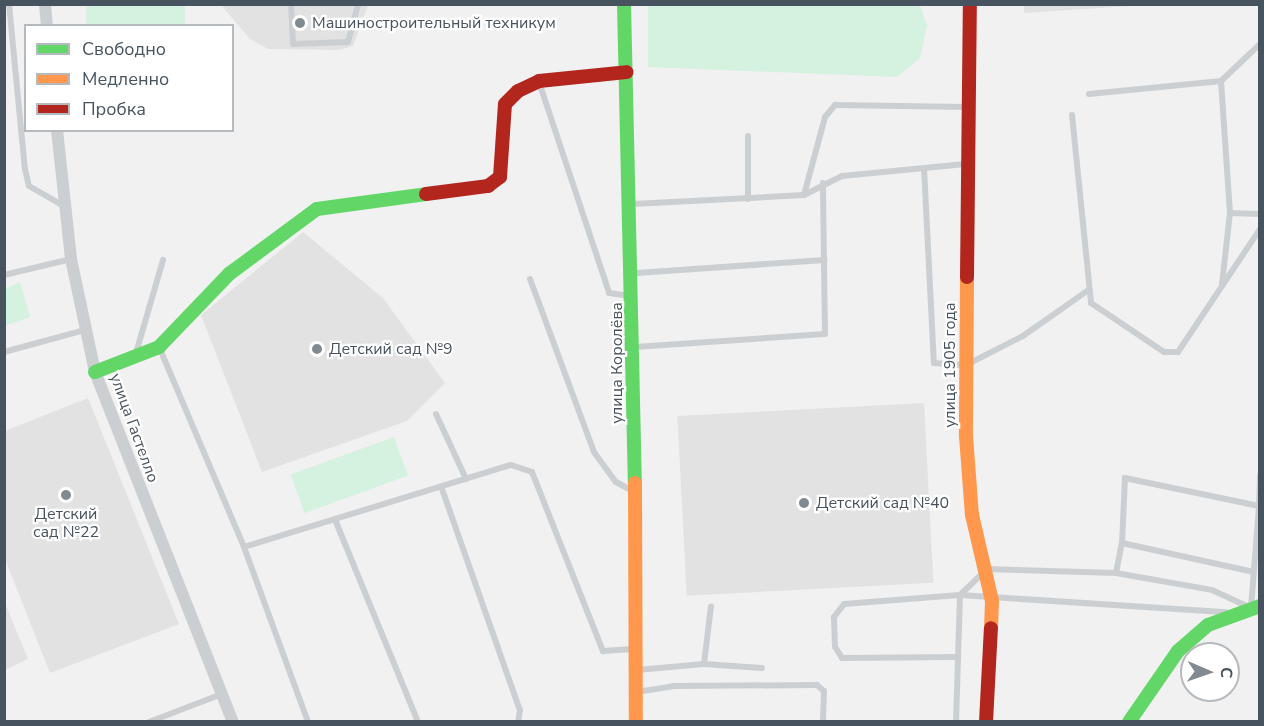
<!DOCTYPE html>
<meta charset="utf-8">
<style>
body{margin:0}
#map{position:relative;width:1264px;height:726px;overflow:hidden;background:#f1f1f1;font-family:"Nunito Sans",sans-serif}
div>[style]{position:absolute}
.education>*{inset:0;background:#e3e2e3;transform-origin:0 0}
.green>*{inset:0;background:#d4f2df;transform-origin:0 0}
.lane>*{height:6px;margin:-3px;padding:0 3px;transform-origin:3px;border-radius:3px;background:#cccfd2}
.street>*{height:12px;margin:-6px;padding:0 6px;transform-origin:6px;border-radius:6px;background:#cccfd2}
.fast>*{height:14px;margin:-7px;padding:0 7px;transform-origin:7px;border-radius:7px;background:#63d668}
.slow>*{height:14px;margin:-7px;padding:0 7px;transform-origin:7px;border-radius:7px;background:#ff974d}
.jam>*{height:14px;margin:-7px;padding:0 7px;transform-origin:7px;border-radius:7px;background:#b3261e}
.dots>*{width:16px;height:16px;translate:-50% -50%;box-sizing:border-box;border:3px solid #fff;border-radius:50%}
span{translate:-50% -50%;white-space:nowrap;text-align:center;line-height:1.15;-webkit-text-stroke:4.5px #fff;paint-order:stroke}
.poi-label{font-size:16px;color:#47535e}
.left{translate:0 -50%;text-align:left}
.street-label{font-size:16px;color:#47535e}
.frame{position:absolute;inset:0;border:6px solid #47535e;pointer-events:none}
.legend{position:absolute;left:24px;top:24px;width:210px;height:108px;box-sizing:border-box;background:#fff;border:2px solid #b5babf;margin:0;padding:8px 10px;list-style:none;font-size:18px;color:#47535e}
.legend li{display:flex;align-items:center;gap:12px;height:30px}
.legend b{width:30px;border:2px solid #b5babf}
.north{position:absolute;left:1180px;top:642px;width:60px;height:60px;box-sizing:border-box;background:#fff;border:2px solid #b5babf;border-radius:50%;rotate:92deg;font-size:16px;font-weight:700;line-height:24px;text-align:center;color:#47535e}
.north::after{content:'';display:block;margin:auto;width:21px;height:27px;background:#828a91;clip-path:polygon(50% 0,100% 100%,50% 72%,0 100%)}
</style>
<div id="map">
<div class="education">
<div style="clip-path:polygon(1024px 4px,1146px 4px,1146px 5px,1024px 13px)"></div>
<div style="clip-path:polygon(221px 5px,368px 5px,353px 46px,339px 50px,268px 49px,250px 39px)"></div>
<div style="clip-path:polygon(303px 232px,383px 298px,445px 383px,407px 421px,262px 472px,201px 315px)"></div>
<div style="clip-path:polygon(88px 398px,179px 624px,50px 673px,5px 559px,5px 431px)"></div>
<div style="left:924px;top:403px;width:180px;height:247px;rotate:87deg"></div>
<div style="clip-path:polygon(5px 603px,28px 659px,5px 670px,4px 670px)"></div>
</div>
<div class="green">
<div style="left:86px;top:5px;width:99px;height:20px"></div>
<div style="clip-path:polygon(648px 5px,920px 5px,927px 26px,920px 58px,897px 77px,648px 67px)"></div>
<div style="clip-path:polygon(20px 282px,30px 317px,5px 326px,5px 289px)"></div>
<div style="left:394px;top:437px;width:41px;height:110px;rotate:70deg"></div>
</div>
<div class="lane">
<div style="left:9px;top:4px;width:166px;rotate:84.5deg"></div>
<div style="left:25px;top:169px;width:17px;rotate:77deg"></div>
<div style="left:29px;top:186px;width:40px;rotate:29.7deg"></div>
<div style="left:291px;top:4px;width:40px;rotate:87.1deg"></div>
<div style="left:293px;top:44px;width:55px;rotate:-2.1deg"></div>
<div style="left:348px;top:42px;width:39px;rotate:-75deg"></div>
<div style="left:1221px;top:81px;width:54px;rotate:-43.5deg"></div>
<div style="left:540px;top:85px;width:219px;rotate:71.6deg"></div>
<div style="left:609px;top:293px;width:22px;rotate:8deg"></div>
<div style="left:1089px;top:94px;width:133px;rotate:-5.6deg"></div>
<div style="left:1221px;top:81px;width:132px;rotate:86.1deg"></div>
<div style="left:1230px;top:213px;width:30px;rotate:2deg"></div>
<div style="left:1072px;top:115px;width:189px;rotate:84.2deg"></div>
<div style="left:1091px;top:303px;width:88px;rotate:33.9deg"></div>
<div style="left:1164px;top:352px;width:14px"></div>
<div style="left:1178px;top:352px;width:148px;rotate:-56.3deg"></div>
<div style="left:748px;top:136px;width:63px;rotate:90deg"></div>
<div style="left:924px;top:168px;width:195px;rotate:87.1deg"></div>
<div style="left:934px;top:363px;width:32px;rotate:4deg"></div>
<div style="left:966px;top:365px;width:64px;rotate:-27deg"></div>
<div style="left:1023px;top:336px;width:78px;rotate:-35.1deg"></div>
<div style="left:804px;top:195px;width:81px;rotate:-74.9deg"></div>
<div style="left:825px;top:117px;width:16px;rotate:-50deg"></div>
<div style="left:835px;top:105px;width:131px;rotate:0.9deg"></div>
<div style="left:633px;top:204px;width:171px;rotate:-3deg"></div>
<div style="left:804px;top:195px;width:42px;rotate:-26.6deg"></div>
<div style="left:842px;top:176px;width:124px;rotate:-5.6deg"></div>
<div style="left:637px;top:273px;width:188px;rotate:-4deg"></div>
<div style="left:4px;top:275px;width:69px;rotate:-13.4deg"></div>
<div style="left:530px;top:279px;width:184px;rotate:69.7deg"></div>
<div style="left:594px;top:452px;width:37px;rotate:54deg"></div>
<div style="left:616px;top:482px;width:17px;rotate:28deg"></div>
<div style="left:1222px;top:284px;width:71px;rotate:-83.6deg"></div>
<div style="left:635px;top:347px;width:190px;rotate:-3.9deg"></div>
<div style="left:825px;top:334px;width:151px;rotate:-90.8deg"></div>
<div style="left:160px;top:349px;width:215px;rotate:67deg"></div>
<div style="left:244px;top:547px;width:186px;rotate:69.9deg"></div>
<div style="left:4px;top:352px;width:87px;rotate:-15.3deg"></div>
<div style="left:136px;top:353px;width:97px;rotate:-73.8deg"></div>
<div style="left:436px;top:414px;width:72px;rotate:65.2deg"></div>
<div style="left:442px;top:489px;width:234px;rotate:70.6deg"></div>
<div style="left:520px;top:710px;width:12px;rotate:99deg"></div>
<div style="left:1259px;top:506px;width:31px;rotate:-88deg"></div>
<div style="left:336px;top:522px;width:216px;rotate:67.7deg"></div>
<div style="left:244px;top:547px;width:279px;rotate:-17.1deg"></div>
<div style="left:511px;top:465px;width:22px;rotate:18deg"></div>
<div style="left:532px;top:472px;width:193px;rotate:68.4deg"></div>
<div style="left:603px;top:651px;width:30px;rotate:-4deg"></div>
<div style="left:1116px;top:573px;width:97px;rotate:10deg"></div>
<div style="left:1212px;top:590px;width:43px;rotate:24.8deg"></div>
<div style="left:1251px;top:608px;width:102px;rotate:-85.5deg"></div>
<div style="left:1259px;top:506px;width:137px;rotate:-168.2deg"></div>
<div style="left:1125px;top:478px;width:65px;rotate:92.6deg"></div>
<div style="left:955px;top:657px;width:113px;rotate:179.5deg"></div>
<div style="left:842px;top:658px;width:13px;rotate:-122deg"></div>
<div style="left:835px;top:647px;width:30px;rotate:-92deg"></div>
<div style="left:834px;top:617px;width:16px;rotate:-52deg"></div>
<div style="left:844px;top:604px;width:116px;rotate:-4.4deg"></div>
<div style="left:960px;top:595px;width:267px;rotate:3.7deg"></div>
<div style="left:704px;top:664px;width:58px;rotate:-83.1deg"></div>
<div style="left:637px;top:670px;width:67px;rotate:-5.1deg"></div>
<div style="left:704px;top:664px;width:58px;rotate:3.9deg"></div>
<div style="left:637px;top:692px;width:36px;rotate:-9deg"></div>
<div style="left:673px;top:686px;width:144px;rotate:-0.4deg"></div>
<div style="left:817px;top:685px;width:9px;rotate:41deg"></div>
<div style="left:824px;top:691px;width:31px;rotate:92deg"></div>
<div style="left:149px;top:722px;width:78px;rotate:-21deg"></div>
<div style="left:956px;top:722px;width:127px;rotate:-88.2deg"></div>
<div style="left:960px;top:595px;width:37px;rotate:-44deg"></div>
<div style="left:987px;top:569px;width:129px;rotate:1.8deg"></div>
<div style="left:1116px;top:573px;width:31px;rotate:-79deg"></div>
<div style="left:1122px;top:543px;width:135px;rotate:12.4deg"></div>
</div>
<div class="street">
<div style="left:45px;top:4px;width:22px;rotate:85deg"></div>
<div style="left:57px;top:130px;width:130px;rotate:83.8deg"></div>
<div style="left:71px;top:259px;width:116px;rotate:78deg"></div>
<div style="left:95px;top:372px;width:376px;rotate:68.5deg"></div>
</div>
<div class="fast">
<div style="left:624px;top:4px;width:479px;rotate:88.7deg"></div>
<div style="left:95px;top:372px;width:69px;rotate:-21.3deg"></div>
<div style="left:159px;top:347px;width:101px;rotate:-46.2deg"></div>
<div style="left:229px;top:274px;width:109px;rotate:-36.5deg"></div>
<div style="left:317px;top:209px;width:110px;rotate:-7.8deg"></div>
<div style="left:1129px;top:722px;width:86px;rotate:-55.4deg"></div>
<div style="left:1178px;top:651px;width:40px;rotate:-41deg"></div>
<div style="left:1208px;top:625px;width:55px;rotate:-20.1deg"></div>
</div>
<div class="slow">
<div style="left:967px;top:277px;width:159px;rotate:90.4deg"></div>
<div style="left:966px;top:436px;width:79px;rotate:85.7deg"></div>
<div style="left:972px;top:515px;width:88px;rotate:76.9deg"></div>
<div style="left:992px;top:601px;width:27px;rotate:92deg"></div>
<div style="left:635px;top:483px;width:239px;rotate:89.8deg"></div>
</div>
<div class="jam">
<div style="left:426px;top:194px;width:63px;rotate:-7.4deg"></div>
<div style="left:488px;top:186px;width:15px;rotate:-37deg"></div>
<div style="left:500px;top:177px;width:73px;rotate:-86.1deg"></div>
<div style="left:505px;top:104px;width:18px;rotate:-45deg"></div>
<div style="left:518px;top:91px;width:23px;rotate:-25deg"></div>
<div style="left:539px;top:81px;width:88px;rotate:-5.8deg"></div>
<div style="left:967px;top:277px;width:273px;rotate:-89.4deg"></div>
<div style="left:986px;top:722px;width:94px;rotate:-87deg"></div>
</div>
<div class="dots">
<div style="left:300px;top:23px;background:#828a91"></div>
<div style="left:317px;top:349px;background:#828a91"></div>
<div style="left:66px;top:495px;background:#828a91"></div>
<div style="left:804px;top:503px;background:#828a91"></div>
</div>
<div class="poi-label">
<span class="left" style="left:312px;top:23px">Машиностроительный техникум</span>
<span class="left" style="left:329px;top:349px">Детский сад №9</span>
<span class="left" style="left:816px;top:503px">Детский сад №40</span>
<span style="left:66px;top:523px">Детский<br>сад №22</span>
</div>
<div class="street-label">
<span style="left:617px;top:363px;rotate:-90deg">улица Королёва</span>
<span style="left:950px;top:365px;rotate:-90deg">улица 1905 года</span>
<span style="left:134px;top:428px;rotate:70deg">улица Гастелло</span>
</div>
<div class="frame"></div>
<ul class="legend">
<li><b style="height:8px;background:#63d668"></b>Свободно</li>
<li><b style="height:8px;background:#ff974d"></b>Медленно</li>
<li><b style="height:8px;background:#b3261e"></b>Пробка</li>
</ul>
<div class="north">С</div>
</div>
